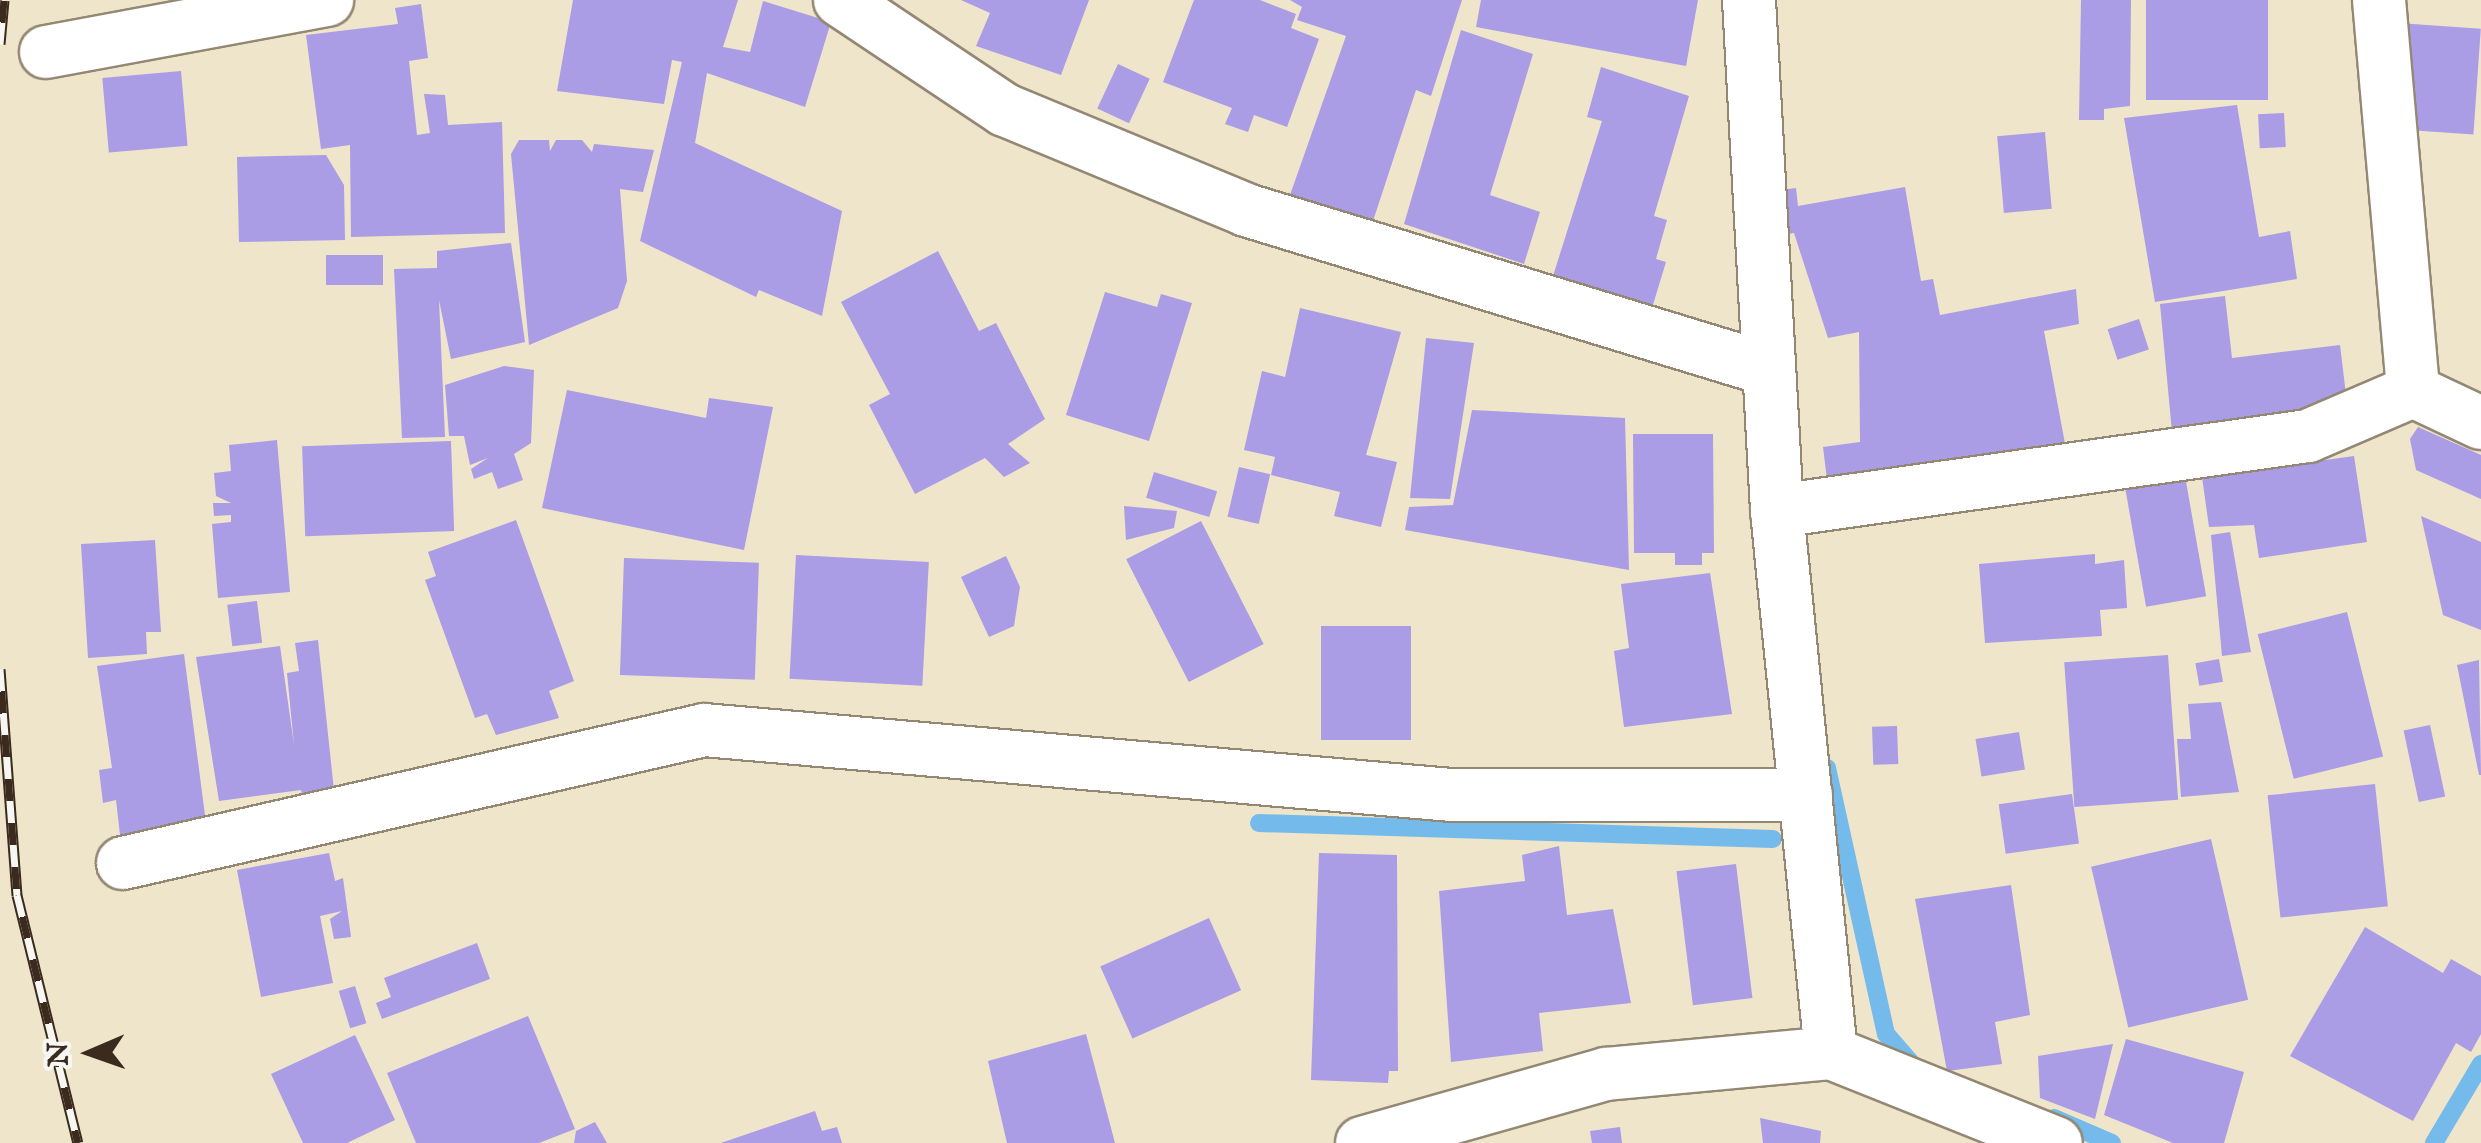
<!DOCTYPE html>
<style>
body{margin:0}
#map{position:relative;width:2481px;height:1143px;overflow:hidden;background:#eee5cb;font-family:"IM FELL English",serif}
div>[style]{position:absolute}
.stream>*{height:18px;margin:-9px;padding:0 9px;transform-origin:9px;border-radius:9px;background:#74baeb}
.building>*{inset:0;background:#aa9ce5;transform-origin:0 0}
.roads{filter:drop-shadow(2px 0 #948874) drop-shadow(-2px 0 #948874) drop-shadow(0 2px #948874) drop-shadow(0 -2px #948874)}
.minor>*{height:52px;margin:-26px;padding:0 26px;transform-origin:26px;border-radius:26px;background:#fff}
.rail>*{height:11px;margin-top:-5.5px;transform-origin:0;background:repeating-linear-gradient(90deg,#f6f6f2 0 22px,#3b2a1e 0 44px);box-sizing:border-box;border-block:2px solid #3b2a1e}
span{translate:-50% -50%;white-space:nowrap;text-align:center;line-height:1.15;-webkit-text-stroke:10px #f6f6f2;paint-order:stroke}
.north{position:absolute;left:40px;top:1003px;width:100px;height:100px;-webkit-text-stroke:8px #f6f6f2;paint-order:stroke;rotate:268deg;font-size:28px;font-weight:700;line-height:40px;text-align:center;color:#3b2a1e}
.north::after{content:'';display:block;margin:auto;width:35px;height:45px;background:#3b2a1e;clip-path:polygon(50% 0,100% 100%,50% 72%,0 100%)}
</style>
<div id="map">
<div class="stream">
<div style="left:1827px;top:768px;width:272px;rotate:77.5deg"></div>
<div style="left:1886px;top:1034px;width:40px;rotate:49deg"></div>
<div style="left:1259px;top:823px;width:514px;rotate:1.78deg"></div>
<div style="left:2054px;top:1118px;width:63px;rotate:23.3deg"></div>
<div style="left:2434px;top:1143px;width:92px;rotate:-59.3deg"></div>
</div>
<div class="building">
<div style="clip-path:polygon(573px 0,738px 0,723px 47px,750px 52px,763px 1px,831px 22px,805px 107px,707px 73px,695px 143px,842px 211px,822px 316px,759px 290px,756px 297px,640px 241px,682px 62px,672px 60px,664px 104px,557px 91px)"></div>
<div style="clip-path:polygon(961px 0,1089px 0,1061px 75px,976px 46px,990px 13px)"></div>
<div style="clip-path:polygon(1194px 0,1260px 0,1296px 14px,1291px 28px,1319px 39px,1287px 127px,1254px 115px,1248px 132px,1225px 124px,1232px 108px,1163px 82px)"></div>
<div style="clip-path:polygon(1290px 0,1462px 0,1431px 96px,1416px 90px,1373px 221px,1290px 195px,1346px 36px,1297px 20px,1302px 7px)"></div>
<div style="clip-path:polygon(1481px 0,1698px 0,1686px 66px,1476px 27px)"></div>
<div style="clip-path:polygon(2081px 0,2131px 0,2130px 106px,2104px 109px,2104px 120px,2079px 120px)"></div>
<div style="left:2146px;top:0;width:122px;height:100px"></div>
<div style="clip-path:polygon(421px 4px,428px 58px,409px 61px,417px 135px,430px 133px,424px 94px,445px 95px,448px 125px,502px 122px,505px 233px,351px 237px,350px 145px,321px 149px,306px 35px,398px 24px,395px 8px)"></div>
<div style="left:2398px;top:23px;width:83px;height:106px;rotate:4deg"></div>
<div style="clip-path:polygon(1461px 30px,1533px 54px,1490px 195px,1540px 212px,1524px 264px,1404px 224px)"></div>
<div style="left:1118px;top:64px;width:35px;height:49px;rotate:25deg"></div>
<div style="clip-path:polygon(1601px 67px,1689px 96px,1654px 216px,1667px 220px,1656px 259px,1666px 262px,1652px 308px,1553px 276px,1602px 121px,1587px 117px)"></div>
<div style="left:181px;top:71px;width:75px;height:79px;rotate:85deg"></div>
<div style="clip-path:polygon(2237px 105px,2259px 237px,2290px 231px,2297px 279px,2155px 302px,2124px 118px)"></div>
<div style="left:2284px;top:113px;width:34px;height:26px;rotate:87deg"></div>
<div style="left:2045px;top:132px;width:77px;height:48px;rotate:85deg"></div>
<div style="clip-path:polygon(519px 140px,549px 140px,550px 151px,556px 140px,582px 140px,592px 152px,594px 144px,654px 150px,643px 192px,620px 189px,627px 281px,618px 308px,529px 345px,511px 154px)"></div>
<div style="clip-path:polygon(326px 155px,344px 185px,345px 240px,239px 242px,237px 157px)"></div>
<div style="clip-path:polygon(1905px 187px,1921px 281px,1933px 279px,1940px 315px,2076px 289px,2079px 324px,2044px 331px,2066px 449px,1828px 488px,1823px 447px,1860px 442px,1859px 332px,1828px 338px,1794px 233px,1770px 237px,1763px 192px,1796px 188px,1798px 206px)"></div>
<div style="clip-path:polygon(511px 243px,525px 342px,451px 359px,439px 300px,445px 437px,402px 438px,394px 269px,437px 268px,437px 251px)"></div>
<div style="clip-path:polygon(938px 251px,979px 331px,996px 323px,1045px 419px,1008px 444px,1030px 463px,1004px 477px,985px 458px,915px 494px,869px 405px,890px 394px,841px 302px)"></div>
<div style="left:326px;top:255px;width:57px;height:30px"></div>
<div style="clip-path:polygon(1105px 292px,1157px 307px,1161px 294px,1192px 303px,1149px 441px,1066px 415px)"></div>
<div style="clip-path:polygon(2225px 296px,2232px 358px,2340px 345px,2348px 411px,2172px 432px,2160px 304px)"></div>
<div style="clip-path:polygon(1300px 308px,1401px 332px,1366px 455px,1397px 462px,1381px 527px,1334px 516px,1340px 492px,1271px 475px,1275px 457px,1244px 450px,1262px 371px,1285px 377px)"></div>
<div style="left:2139px;top:319px;width:32px;height:33px;rotate:72deg"></div>
<div style="clip-path:polygon(1426px 338px,1474px 343px,1450px 499px,1410px 498px)"></div>
<div style="clip-path:polygon(504px 366px,534px 370px,531px 443px,514px 454px,523px 480px,498px 489px,492px 472px,474px 479px,471px 469px,488px 458px,470px 465px,464px 436px,449px 436px,445px 385px)"></div>
<div style="clip-path:polygon(567px 390px,706px 418px,709px 398px,773px 407px,744px 550px,542px 508px)"></div>
<div style="clip-path:polygon(1472px 410px,1625px 418px,1629px 570px,1405px 530px,1409px 507px,1453px 505px)"></div>
<div style="clip-path:polygon(2418px 427px,2481px 455px,2481px 499px,2416px 470px,2410px 439px)"></div>
<div style="clip-path:polygon(1633px 434px,1713px 434px,1714px 553px,1702px 553px,1702px 565px,1675px 565px,1675px 553px,1634px 553px)"></div>
<div style="clip-path:polygon(277px 440px,290px 592px,218px 598px,212px 524px,231px 522px,231px 515px,214px 516px,213px 503px,231px 503px,216px 496px,214px 473px,231px 471px,229px 445px)"></div>
<div style="left:451px;top:441px;width:90px;height:149px;rotate:88deg"></div>
<div style="clip-path:polygon(2354px 456px,2367px 542px,2259px 558px,2254px 525px,2209px 527px,2202px 477px)"></div>
<div style="left:1239px;top:467px;width:32px;height:51px;rotate:13deg"></div>
<div style="left:1154px;top:472px;width:66px;height:27px;rotate:17deg"></div>
<div style="left:2185px;top:476px;width:122px;height:61px;rotate:80deg"></div>
<div style="clip-path:polygon(1124px 506px,1177px 511px,1174px 528px,1126px 540px)"></div>
<div style="clip-path:polygon(2421px 516px,2481px 542px,2481px 630px,2443px 615px)"></div>
<div style="clip-path:polygon(516px 520px,574px 681px,549px 691px,559px 718px,496px 735px,487px 714px,475px 718px,425px 580px,436px 576px,428px 552px)"></div>
<div style="left:1201px;top:521px;width:138px;height:84px;rotate:63deg"></div>
<div style="clip-path:polygon(2230px 532px,2251px 652px,2222px 656px,2211px 535px)"></div>
<div style="clip-path:polygon(155px 540px,161px 632px,146px 632px,147px 654px,88px 658px,81px 544px)"></div>
<div style="clip-path:polygon(2095px 554px,2095px 564px,2124px 560px,2127px 608px,2100px 610px,2102px 636px,1985px 643px,1979px 564px)"></div>
<div style="left:796px;top:555px;width:133px;height:124px;rotate:3deg"></div>
<div style="clip-path:polygon(1006px 556px,1020px 587px,1014px 626px,989px 637px,961px 577px)"></div>
<div style="left:624px;top:558px;width:135px;height:117px;rotate:2deg"></div>
<div style="clip-path:polygon(1710px 573px,1732px 714px,1624px 727px,1614px 651px,1629px 648px,1621px 584px)"></div>
<div style="left:257px;top:601px;width:42px;height:30px;rotate:83deg"></div>
<div style="left:2347px;top:612px;width:149px;height:92px;rotate:76deg"></div>
<div style="left:1321px;top:626px;width:90px;height:114px"></div>
<div style="clip-path:polygon(318px 640px,335px 800px,304px 804px,301px 790px,219px 801px,196px 657px,280px 646px,294px 745px,287px 673px,299px 671px,295px 643px)"></div>
<div style="clip-path:polygon(184px 654px,206px 823px,120px 835px,116px 800px,103px 803px,99px 770px,112px 768px,97px 666px)"></div>
<div style="left:2168px;top:655px;width:145px;height:104px;rotate:86deg"></div>
<div style="left:2219px;top:659px;width:23px;height:24px;rotate:80deg"></div>
<div style="clip-path:polygon(2479px 660px,2481px 775px,2479px 775px,2457px 665px)"></div>
<div style="clip-path:polygon(2221px 702px,2239px 792px,2181px 797px,2177px 739px,2191px 739px,2188px 704px)"></div>
<div style="left:2430px;top:725px;width:73px;height:27px;rotate:78deg"></div>
<div style="left:1897px;top:726px;width:38px;height:25px;rotate:88deg"></div>
<div style="left:2019px;top:732px;width:38px;height:44px;rotate:81deg"></div>
<div style="left:2375px;top:784px;width:123px;height:108px;rotate:84deg"></div>
<div style="left:2072px;top:794px;width:50px;height:74px;rotate:82deg"></div>
<div style="left:2211px;top:839px;width:165px;height:123px;rotate:77deg"></div>
<div style="clip-path:polygon(1559px 846px,1567px 915px,1613px 909px,1631px 1003px,1539px 1013px,1543px 1051px,1451px 1062px,1439px 891px,1525px 881px,1522px 855px)"></div>
<div style="clip-path:polygon(329px 853px,335px 881px,343px 878px,351px 937px,334px 939px,330px 919px,342px 911px,320px 916px,333px 983px,261px 997px,237px 870px)"></div>
<div style="clip-path:polygon(1319px 853px,1397px 855px,1398px 1071px,1389px 1071px,1388px 1083px,1311px 1080px)"></div>
<div style="left:1736px;top:864px;width:135px;height:60px;rotate:83deg"></div>
<div style="clip-path:polygon(2011px 885px,2030px 1015px,1995px 1022px,2002px 1064px,1947px 1071px,1915px 899px)"></div>
<div style="left:1209px;top:918px;width:79px;height:119px;rotate:66deg"></div>
<div style="clip-path:polygon(2365px 927px,2443px 973px,2451px 959px,2481px 976px,2481px 1034px,2471px 1052px,2456px 1043px,2413px 1121px,2290px 1056px)"></div>
<div style="clip-path:polygon(477px 943px,490px 979px,382px 1019px,376px 1003px,391px 997px,384px 978px)"></div>
<div style="left:355px;top:986px;width:39px;height:17px;rotate:73deg"></div>
<div style="clip-path:polygon(528px 1016px,575px 1129px,539px 1143px,416px 1143px,387px 1073px)"></div>
<div style="clip-path:polygon(1086px 1034px,1115px 1143px,1007px 1143px,988px 1061px)"></div>
<div style="clip-path:polygon(355px 1035px,395px 1120px,347px 1143px,303px 1143px,271px 1074px)"></div>
<div style="clip-path:polygon(2126px 1039px,2244px 1072px,2224px 1143px,2173px 1143px,2104px 1115px)"></div>
<div style="clip-path:polygon(2113px 1044px,2095px 1119px,2040px 1098px,2038px 1056px)"></div>
<div style="clip-path:polygon(815px 1111px,822px 1131px,837px 1127px,842px 1143px,721px 1143px)"></div>
<div style="clip-path:polygon(1760px 1118px,1821px 1131px,1820px 1143px,1763px 1143px)"></div>
<div style="clip-path:polygon(595px 1122px,607px 1143px,574px 1143px,576px 1131px)"></div>
<div style="clip-path:polygon(1620px 1127px,1622px 1143px,1592px 1143px,1590px 1131px)"></div>
</div>
<div class="roads">
<div class="minor">
<div style="left:840px;top:0;width:198px;rotate:33.7deg"></div>
<div style="left:1005px;top:110px;width:261px;rotate:22.5deg"></div>
<div style="left:1246px;top:210px;width:545px;rotate:16.97deg"></div>
<div style="left:1749px;top:0;width:512px;rotate:86.86deg"></div>
<div style="left:1777px;top:511px;width:545px;rotate:84.31deg"></div>
<div style="left:2379px;top:0;width:392px;rotate:85deg"></div>
<div style="left:2413px;top:391px;width:75px;rotate:25.2deg"></div>
<div style="left:46px;top:52px;width:286px;rotate:-10.5deg"></div>
<div style="left:1777px;top:511px;width:536px;rotate:-8.04deg"></div>
<div style="left:2308px;top:436px;width:114px;rotate:-23.2deg"></div>
<div style="left:123px;top:863px;width:596px;rotate:-12.89deg"></div>
<div style="left:704px;top:730px;width:750px;rotate:4.97deg"></div>
<div style="left:1451px;top:795px;width:355px"></div>
<div style="left:1362px;top:1143px;width:254px;rotate:-15.8deg"></div>
<div style="left:1606px;top:1074px;width:226px;rotate:-5.3deg"></div>
<div style="left:1831px;top:1053px;width:242px;rotate:21.8deg"></div>
</div>
</div>
<div class="rail">
<div style="left:0;top:44px;width:44px;rotate:-84.8deg"></div>
<div style="left:0;top:669px;width:227px;rotate:85.7deg"></div>
<div style="left:17px;top:895px;width:255px;rotate:76.2deg"></div>
</div>
<div class="north">N</div>
</div>
